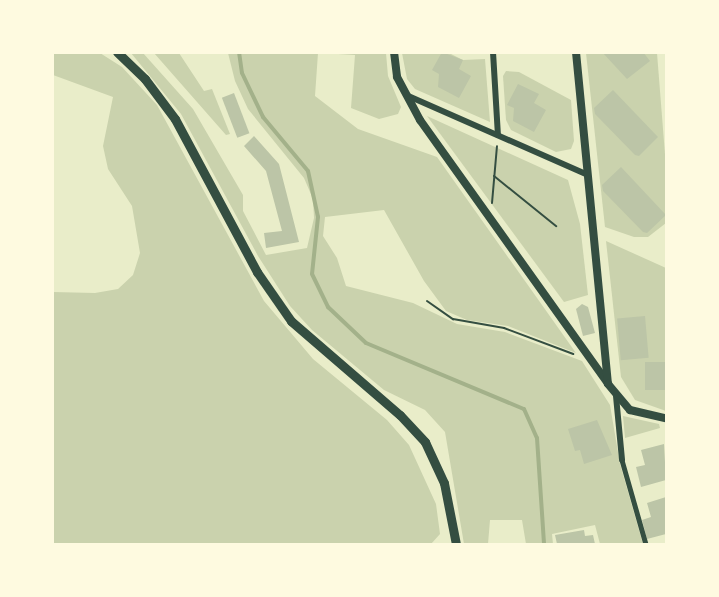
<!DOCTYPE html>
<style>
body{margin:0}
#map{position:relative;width:719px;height:597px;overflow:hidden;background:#e9edc9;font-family:"IBM Plex Sans",sans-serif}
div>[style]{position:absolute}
.green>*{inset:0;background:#cad2ad}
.stream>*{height:4px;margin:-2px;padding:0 2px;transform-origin:2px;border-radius:2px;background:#a3b18a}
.building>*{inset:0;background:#bcc5a7;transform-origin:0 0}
.path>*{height:2px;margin:-1px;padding:0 1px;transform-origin:1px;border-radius:1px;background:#344e41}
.pedestrian>*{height:4.5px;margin:-2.25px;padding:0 2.25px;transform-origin:2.25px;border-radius:2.25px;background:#344e41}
.minor>*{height:6px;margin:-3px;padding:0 3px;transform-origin:3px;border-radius:3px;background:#344e41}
.tertiary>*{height:8px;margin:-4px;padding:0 4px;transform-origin:4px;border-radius:4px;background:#344e41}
.secondary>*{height:8px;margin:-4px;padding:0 4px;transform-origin:4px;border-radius:4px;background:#344e41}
.primary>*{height:9px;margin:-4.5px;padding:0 4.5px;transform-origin:4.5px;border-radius:4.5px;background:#344e41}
span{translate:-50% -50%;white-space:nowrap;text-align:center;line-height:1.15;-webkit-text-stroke:4.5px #fefae0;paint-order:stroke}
.frame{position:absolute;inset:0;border:54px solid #fefae0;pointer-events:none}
</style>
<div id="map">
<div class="green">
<div style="clip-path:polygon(53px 52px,100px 53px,122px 67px,157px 105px,264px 301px,313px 359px,387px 420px,409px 445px,436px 504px,440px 534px,431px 544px,53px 544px,53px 292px,95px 293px,118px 289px,133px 275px,140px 253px,132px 206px,108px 169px,103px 146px,113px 97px,53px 75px)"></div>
<div style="clip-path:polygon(131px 53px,143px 53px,193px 109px,243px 195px,243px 211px,266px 255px,307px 248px,314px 218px,313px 199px,304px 178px,248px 109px,235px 81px,228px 53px,318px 53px,315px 96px,358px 129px,437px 157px,576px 353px,508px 326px,467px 320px,446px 311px,424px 281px,384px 210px,325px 217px,323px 236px,337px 258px,346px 286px,413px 303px,457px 324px,505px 332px,582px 361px,610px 405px,620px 464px,643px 544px,600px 544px,595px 525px,552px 534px,553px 544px,526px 544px,522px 520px,490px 520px,488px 544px,464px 544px,445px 432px,425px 410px,384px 390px,312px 330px,290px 306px,258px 256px,181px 114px)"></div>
<div style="clip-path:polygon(154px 53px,179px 53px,204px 91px,212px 89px,230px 134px,226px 135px)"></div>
<div style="clip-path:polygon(321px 53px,386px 53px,388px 76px,401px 107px,398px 114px,379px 119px,351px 108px,355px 55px)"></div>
<div style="clip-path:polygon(402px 53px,449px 53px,463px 60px,485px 59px,490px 122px,415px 89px,407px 79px)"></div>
<div style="clip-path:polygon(586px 53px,657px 53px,666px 167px,666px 223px,648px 237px,634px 237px,605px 227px)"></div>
<div style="clip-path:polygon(506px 71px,519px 72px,571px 100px,574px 141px,571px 149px,556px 152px,511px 130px,506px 120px,503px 76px)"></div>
<div style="clip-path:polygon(427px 116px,568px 180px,580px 224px,588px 295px,564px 302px)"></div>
<div style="clip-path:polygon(606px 241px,666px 268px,666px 411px,635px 400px,621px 377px)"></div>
<div style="clip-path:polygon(623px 416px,659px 424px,660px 428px,625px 438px)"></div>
</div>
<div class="stream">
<div style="left:239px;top:52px;width:21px;rotate:82deg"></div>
<div style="left:242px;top:73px;width:49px;rotate:64.5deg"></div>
<div style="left:263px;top:117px;width:70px;rotate:50.2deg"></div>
<div style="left:308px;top:171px;width:47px;rotate:77.7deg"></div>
<div style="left:318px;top:217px;width:57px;rotate:96deg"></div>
<div style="left:312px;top:274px;width:37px;rotate:64deg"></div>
<div style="left:328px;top:307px;width:52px;rotate:43.5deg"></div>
<div style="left:366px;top:343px;width:171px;rotate:22.7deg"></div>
<div style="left:524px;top:409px;width:32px;rotate:66deg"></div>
<div style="left:537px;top:438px;width:106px;rotate:86.2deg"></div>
</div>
<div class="building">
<div style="clip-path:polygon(442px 52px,463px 60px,459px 69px,471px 76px,459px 98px,438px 87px,439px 74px,432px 70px)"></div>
<div style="clip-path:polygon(602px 52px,643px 52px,650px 61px,627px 79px)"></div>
<div style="clip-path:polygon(518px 84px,539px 94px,534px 103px,546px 110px,534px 132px,513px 121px,514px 108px,507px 105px)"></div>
<div style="clip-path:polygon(613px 90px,658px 137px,639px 156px,635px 155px,595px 114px,594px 108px)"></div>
<div style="left:234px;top:93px;width:43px;height:13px;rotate:69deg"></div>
<div style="clip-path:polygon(254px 136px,279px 164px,299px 242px,266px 248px,264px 233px,282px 231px,266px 171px,244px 146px)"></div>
<div style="clip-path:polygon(621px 167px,666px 215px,647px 233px,643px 232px,603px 191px,602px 185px)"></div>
<div style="clip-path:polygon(582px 304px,588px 307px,595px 333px,583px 336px,576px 309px)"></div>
<div style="left:645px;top:316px;width:42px;height:28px;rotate:85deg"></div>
<div style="left:666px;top:362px;width:28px;height:21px;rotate:90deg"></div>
<div style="clip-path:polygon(597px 420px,612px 455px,584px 464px,580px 450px,575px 451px,568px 429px)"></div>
<div style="clip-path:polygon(664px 444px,666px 480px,641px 487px,636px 467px,645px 465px,641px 450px)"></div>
<div style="clip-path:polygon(666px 497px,666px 534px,647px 539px,642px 520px,651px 517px,647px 503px)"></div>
<div style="clip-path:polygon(584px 530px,585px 536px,593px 535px,595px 544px,557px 544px,555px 535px)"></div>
</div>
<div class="path">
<div style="left:494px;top:176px;width:80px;rotate:38.9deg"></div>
<div style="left:492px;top:203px;width:57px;rotate:-85deg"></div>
<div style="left:427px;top:301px;width:32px;rotate:35deg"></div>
<div style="left:453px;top:319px;width:52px;rotate:10deg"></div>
<div style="left:504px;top:328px;width:74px;rotate:20.6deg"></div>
</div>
<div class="pedestrian">
<div style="left:622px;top:460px;width:87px;rotate:74.1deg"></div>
</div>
<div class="minor">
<div style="left:493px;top:52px;width:83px;rotate:86.6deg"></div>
<div style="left:406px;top:95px;width:197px;rotate:23.7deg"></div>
<div style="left:616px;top:396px;width:64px;rotate:84.6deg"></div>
</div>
<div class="tertiary">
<div style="left:394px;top:52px;width:25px;rotate:83deg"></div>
<div style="left:397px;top:77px;width:49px;rotate:61.9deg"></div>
<div style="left:420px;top:120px;width:324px;rotate:54.5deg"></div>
<div style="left:576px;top:52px;width:333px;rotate:84.5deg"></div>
</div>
<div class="secondary">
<div style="left:608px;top:384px;width:34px;rotate:50deg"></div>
<div style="left:630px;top:410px;width:37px;rotate:13deg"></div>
</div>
<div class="primary">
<div style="left:117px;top:52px;width:39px;rotate:44deg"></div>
<div style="left:145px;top:79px;width:50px;rotate:53.1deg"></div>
<div style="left:175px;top:119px;width:174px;rotate:61.8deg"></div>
<div style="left:257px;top:272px;width:60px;rotate:55.2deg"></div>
<div style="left:291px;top:321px;width:144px;rotate:40.8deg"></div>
<div style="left:400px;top:415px;width:37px;rotate:47deg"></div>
<div style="left:425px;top:442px;width:45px;rotate:65.1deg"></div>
<div style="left:444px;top:483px;width:62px;rotate:78.9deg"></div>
</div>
<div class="frame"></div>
</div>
